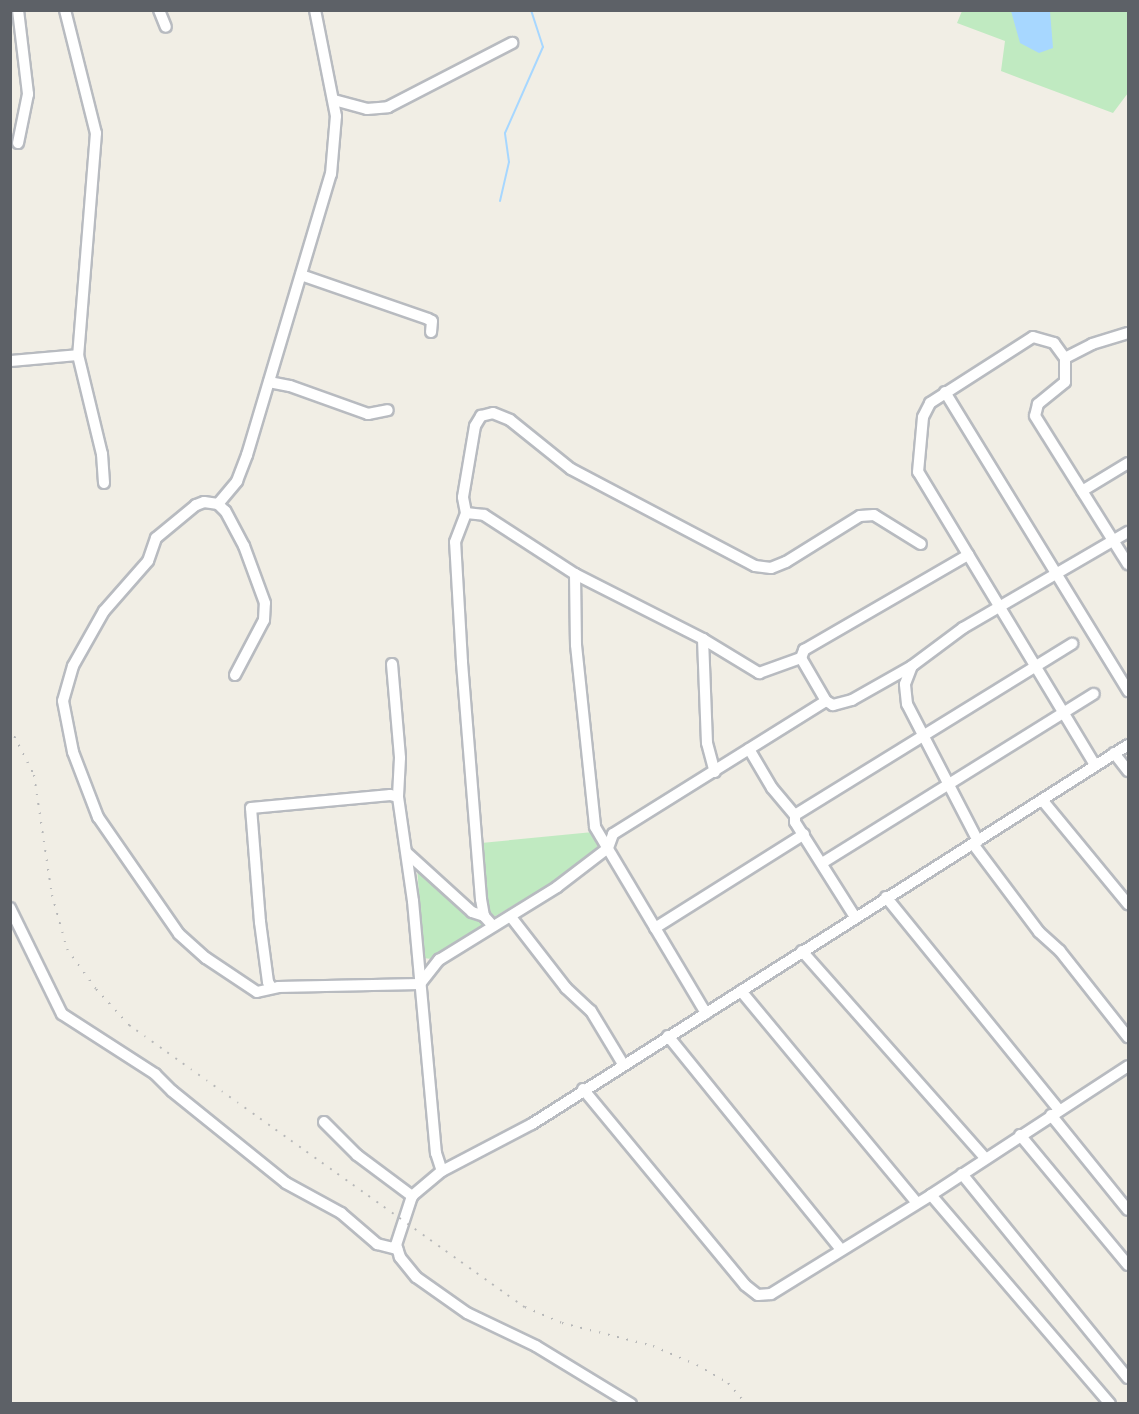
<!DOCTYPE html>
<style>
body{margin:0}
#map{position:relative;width:1139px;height:1414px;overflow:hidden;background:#f1eee5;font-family:Signika,sans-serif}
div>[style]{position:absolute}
.green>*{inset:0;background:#c0eac1}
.water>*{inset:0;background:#a7d7ff}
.stream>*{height:2px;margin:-1px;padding:0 1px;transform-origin:1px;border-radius:1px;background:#a7d7ff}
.roads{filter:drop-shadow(2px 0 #b8bbc0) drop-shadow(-2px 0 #b8bbc0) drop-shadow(0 2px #b8bbc0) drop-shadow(0 -2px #b8bbc0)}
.minor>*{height:10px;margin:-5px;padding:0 5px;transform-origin:5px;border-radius:5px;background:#fff}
.rail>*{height:2px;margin-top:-1px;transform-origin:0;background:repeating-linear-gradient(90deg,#b6b7b8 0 1.5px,transparent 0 9.5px)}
span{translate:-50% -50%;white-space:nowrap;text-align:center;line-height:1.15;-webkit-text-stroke:4.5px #fff;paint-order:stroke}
.frame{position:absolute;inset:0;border:12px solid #5d6167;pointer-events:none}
</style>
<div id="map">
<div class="green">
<div style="clip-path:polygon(962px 11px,1128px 11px,1128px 93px,1113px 113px,1001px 71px,1005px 41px,957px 23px)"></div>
<div style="clip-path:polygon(593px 832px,598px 846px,572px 871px,492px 918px,485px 900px,481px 843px)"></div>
<div style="clip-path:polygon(417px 865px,487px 924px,432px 959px,423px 958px)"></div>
</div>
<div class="water">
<div style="clip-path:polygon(1011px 11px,1050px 11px,1053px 48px,1039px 53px,1020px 43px)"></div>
</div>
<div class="stream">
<div style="left:500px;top:201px;width:40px;rotate:-77deg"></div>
<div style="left:509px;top:162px;width:29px;rotate:-98deg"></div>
<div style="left:505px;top:133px;width:94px;rotate:-66.2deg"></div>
<div style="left:543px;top:47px;width:39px;rotate:-108deg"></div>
</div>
<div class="roads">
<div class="minor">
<div style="left:18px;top:10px;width:85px;rotate:83.2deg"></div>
<div style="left:28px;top:94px;width:50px;rotate:101.5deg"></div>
<div style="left:65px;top:10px;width:127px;rotate:75.9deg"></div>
<div style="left:96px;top:133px;width:223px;rotate:94.6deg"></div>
<div style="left:78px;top:355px;width:102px;rotate:76.4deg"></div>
<div style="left:102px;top:454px;width:29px;rotate:86deg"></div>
<div style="left:159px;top:10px;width:18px;rotate:68deg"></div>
<div style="left:334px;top:100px;width:34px;rotate:15deg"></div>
<div style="left:367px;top:109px;width:21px;rotate:-5deg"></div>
<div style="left:388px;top:107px;width:140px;rotate:-27.3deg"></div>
<div style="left:301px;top:275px;width:134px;rotate:19.1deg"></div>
<div style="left:428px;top:319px;width:4px;rotate:27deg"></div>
<div style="left:432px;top:321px;width:11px;rotate:95deg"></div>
<div style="left:1065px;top:358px;width:30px;rotate:-27deg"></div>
<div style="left:1092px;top:344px;width:38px;rotate:-17deg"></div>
<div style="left:10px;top:361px;width:68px;rotate:-5deg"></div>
<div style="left:269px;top:382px;width:21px;rotate:11deg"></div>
<div style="left:290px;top:386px;width:83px;rotate:19.7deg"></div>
<div style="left:368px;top:414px;width:20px;rotate:-11deg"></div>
<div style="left:945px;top:392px;width:351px;rotate:58.5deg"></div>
<div style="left:1082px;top:491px;width:54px;rotate:-31.3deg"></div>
<div style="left:218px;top:504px;width:30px;rotate:-50deg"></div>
<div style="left:237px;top:481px;width:28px;rotate:-69deg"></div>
<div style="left:247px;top:455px;width:293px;rotate:-73.4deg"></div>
<div style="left:331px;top:174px;width:58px;rotate:-85.1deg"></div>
<div style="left:336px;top:116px;width:108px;rotate:-101.2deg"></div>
<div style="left:466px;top:513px;width:16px;rotate:-101deg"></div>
<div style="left:463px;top:497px;width:72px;rotate:-80.4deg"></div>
<div style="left:475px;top:426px;width:12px;rotate:-59deg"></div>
<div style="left:481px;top:416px;width:12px;rotate:-14deg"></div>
<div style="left:493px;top:413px;width:18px;rotate:22deg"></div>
<div style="left:510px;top:420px;width:78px;rotate:38.8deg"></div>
<div style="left:571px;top:469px;width:208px;rotate:27.8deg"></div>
<div style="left:755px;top:566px;width:16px;rotate:7deg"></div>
<div style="left:771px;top:568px;width:16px;rotate:-22deg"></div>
<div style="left:786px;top:562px;width:87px;rotate:-31.9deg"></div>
<div style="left:860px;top:516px;width:14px;rotate:-4deg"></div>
<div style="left:874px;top:515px;width:55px;rotate:31.7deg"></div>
<div style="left:575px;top:574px;width:71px;rotate:89.2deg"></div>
<div style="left:576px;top:645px;width:183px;rotate:84deg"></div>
<div style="left:595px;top:827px;width:217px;rotate:59.2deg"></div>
<div style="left:703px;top:639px;width:104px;rotate:87.8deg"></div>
<div style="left:707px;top:743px;width:30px;rotate:75deg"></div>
<div style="left:392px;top:664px;width:94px;rotate:85.1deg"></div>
<div style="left:400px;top:758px;width:39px;rotate:93deg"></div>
<div style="left:912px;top:666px;width:69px;rotate:150.5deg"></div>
<div style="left:852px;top:700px;width:20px;rotate:165deg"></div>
<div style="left:833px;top:705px;width:8px;rotate:-150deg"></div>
<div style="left:826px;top:701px;width:50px;rotate:-120.2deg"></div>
<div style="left:801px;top:658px;width:9px;rotate:-69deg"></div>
<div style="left:804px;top:650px;width:190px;rotate:-30.1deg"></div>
<div style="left:235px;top:675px;width:62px;rotate:-62.2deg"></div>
<div style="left:264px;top:620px;width:17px;rotate:-87deg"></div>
<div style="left:265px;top:603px;width:61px;rotate:-110.2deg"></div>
<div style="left:244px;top:546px;width:40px;rotate:-118deg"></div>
<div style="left:225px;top:511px;width:10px;rotate:-135deg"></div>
<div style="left:218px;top:504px;width:14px;rotate:-172deg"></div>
<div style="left:204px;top:502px;width:9px;rotate:159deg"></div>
<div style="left:196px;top:505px;width:52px;rotate:140.5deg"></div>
<div style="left:156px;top:538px;width:24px;rotate:109deg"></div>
<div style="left:148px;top:561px;width:67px;rotate:131.3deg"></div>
<div style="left:104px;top:611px;width:63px;rotate:119.4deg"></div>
<div style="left:73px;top:666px;width:36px;rotate:106deg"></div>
<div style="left:63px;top:701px;width:52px;rotate:78.9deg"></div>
<div style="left:73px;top:752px;width:70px;rotate:69deg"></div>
<div style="left:98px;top:817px;width:142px;rotate:55.3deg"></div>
<div style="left:179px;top:934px;width:36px;rotate:42deg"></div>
<div style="left:206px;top:958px;width:61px;rotate:33.7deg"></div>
<div style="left:257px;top:992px;width:22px;rotate:-13deg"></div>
<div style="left:278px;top:987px;width:142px;rotate:-1.2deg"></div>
<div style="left:420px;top:984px;width:31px;rotate:-52deg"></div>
<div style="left:439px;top:960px;width:139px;rotate:-31.7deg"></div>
<div style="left:557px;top:887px;width:64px;rotate:-37.4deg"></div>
<div style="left:608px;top:848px;width:15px;rotate:-70deg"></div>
<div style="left:613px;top:834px;width:251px;rotate:-32deg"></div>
<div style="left:749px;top:749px;width:45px;rotate:59.5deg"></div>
<div style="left:772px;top:788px;width:35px;rotate:50deg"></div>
<div style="left:1114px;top:753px;width:23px;rotate:52deg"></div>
<div style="left:1095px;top:765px;width:342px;rotate:-121.1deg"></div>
<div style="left:918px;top:472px;width:55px;rotate:-84.8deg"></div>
<div style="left:923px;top:417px;width:16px;rotate:-63deg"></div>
<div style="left:930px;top:403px;width:122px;rotate:-32.7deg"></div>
<div style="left:1033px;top:337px;width:22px;rotate:16deg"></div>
<div style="left:1054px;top:343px;width:19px;rotate:54deg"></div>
<div style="left:1065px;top:358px;width:24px;rotate:90deg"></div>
<div style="left:1065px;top:382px;width:35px;rotate:141deg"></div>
<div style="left:1038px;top:404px;width:12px;rotate:104deg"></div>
<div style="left:1035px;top:416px;width:175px;rotate:57.9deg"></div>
<div style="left:1043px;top:801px;width:134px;rotate:50.5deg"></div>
<div style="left:978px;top:841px;width:154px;rotate:-117.4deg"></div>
<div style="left:907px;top:704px;width:20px;rotate:-96deg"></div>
<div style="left:905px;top:684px;width:19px;rotate:-69deg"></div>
<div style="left:912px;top:666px;width:64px;rotate:-36.7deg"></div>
<div style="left:963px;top:628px;width:191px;rotate:-30.2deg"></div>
<div style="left:973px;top:844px;width:110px;rotate:53.1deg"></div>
<div style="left:1039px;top:932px;width:28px;rotate:42deg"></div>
<div style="left:1060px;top:951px;width:110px;rotate:51.7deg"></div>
<div style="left:407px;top:853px;width:88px;rotate:42.2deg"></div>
<div style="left:472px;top:912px;width:13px;rotate:18deg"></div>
<div style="left:822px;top:863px;width:320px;rotate:-31.9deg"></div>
<div style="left:886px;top:897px;width:274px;rotate:50.9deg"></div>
<div style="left:10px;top:908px;width:118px;rotate:63.9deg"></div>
<div style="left:62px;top:1014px;width:111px;rotate:32.8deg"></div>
<div style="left:155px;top:1074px;width:24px;rotate:45deg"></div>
<div style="left:172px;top:1091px;width:146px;rotate:38.9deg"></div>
<div style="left:286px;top:1183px;width:63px;rotate:28.6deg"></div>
<div style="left:341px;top:1213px;width:48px;rotate:40.7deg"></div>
<div style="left:377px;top:1244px;width:21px;rotate:14deg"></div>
<div style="left:511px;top:917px;width:90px;rotate:52.2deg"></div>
<div style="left:566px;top:988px;width:34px;rotate:43deg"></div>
<div style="left:591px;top:1011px;width:62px;rotate:58.9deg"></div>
<div style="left:855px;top:917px;width:112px;rotate:-122.3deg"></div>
<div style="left:795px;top:822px;width:7px;rotate:-90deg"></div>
<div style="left:795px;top:815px;width:326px;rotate:-31.7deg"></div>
<div style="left:493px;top:926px;width:13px;rotate:-132deg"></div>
<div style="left:484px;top:916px;width:17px;rotate:-100deg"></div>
<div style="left:481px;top:899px;width:238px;rotate:-94.6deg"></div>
<div style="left:462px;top:662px;width:120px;rotate:-93.3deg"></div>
<div style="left:455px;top:542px;width:31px;rotate:-69deg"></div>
<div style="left:466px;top:513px;width:18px;rotate:6deg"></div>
<div style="left:484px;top:515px;width:108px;rotate:33deg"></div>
<div style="left:575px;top:574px;width:144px;rotate:26.9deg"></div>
<div style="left:703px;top:639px;width:66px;rotate:31.3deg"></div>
<div style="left:759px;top:673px;width:45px;rotate:-19.7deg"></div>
<div style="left:655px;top:928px;width:176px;rotate:-32.2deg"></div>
<div style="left:802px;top:951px;width:276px;rotate:48.5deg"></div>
<div style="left:272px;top:988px;width:7px;rotate:-124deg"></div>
<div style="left:268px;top:982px;width:61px;rotate:-97.6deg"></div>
<div style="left:260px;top:922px;width:114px;rotate:-94.5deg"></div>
<div style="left:251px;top:808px;width:140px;rotate:-5.3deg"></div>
<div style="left:390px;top:795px;width:8px;rotate:14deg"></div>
<div style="left:398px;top:797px;width:105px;rotate:81.8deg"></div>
<div style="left:413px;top:901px;width:253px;rotate:84.8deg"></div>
<div style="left:436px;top:1153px;width:19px;rotate:72deg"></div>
<div style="left:741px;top:991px;width:274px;rotate:50.3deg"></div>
<div style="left:668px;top:1036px;width:275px;rotate:51deg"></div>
<div style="left:583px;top:1089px;width:254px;rotate:50.4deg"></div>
<div style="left:745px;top:1285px;width:16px;rotate:38deg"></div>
<div style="left:758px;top:1295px;width:13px;rotate:-4deg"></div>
<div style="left:771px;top:1294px;width:188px;rotate:-31.7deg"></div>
<div style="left:931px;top:1195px;width:235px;rotate:-33.2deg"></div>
<div style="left:1051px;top:1115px;width:122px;rotate:51deg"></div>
<div style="left:324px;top:1122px;width:47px;rotate:45deg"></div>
<div style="left:357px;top:1155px;width:69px;rotate:36.7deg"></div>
<div style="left:1020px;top:1135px;width:169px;rotate:50.3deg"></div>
<div style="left:962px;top:1174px;width:263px;rotate:50.9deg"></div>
<div style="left:931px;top:1195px;width:275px;rotate:49.4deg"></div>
<div style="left:631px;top:1404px;width:111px;rotate:-148.6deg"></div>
<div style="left:536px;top:1346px;width:76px;rotate:-154.4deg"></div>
<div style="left:467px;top:1313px;width:62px;rotate:-144.8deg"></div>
<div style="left:416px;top:1277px;width:26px;rotate:-129deg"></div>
<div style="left:400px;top:1257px;width:13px;rotate:-108deg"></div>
<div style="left:396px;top:1245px;width:52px;rotate:-71.9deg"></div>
<div style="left:412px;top:1196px;width:39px;rotate:-40deg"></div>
<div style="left:442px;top:1171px;width:102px;rotate:-27.6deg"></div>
<div style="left:532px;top:1124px;width:706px;rotate:-32.45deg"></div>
</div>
</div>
<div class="rail">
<div style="left:10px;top:728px;width:53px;rotate:62.9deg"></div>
<div style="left:34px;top:775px;width:121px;rotate:81.5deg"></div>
<div style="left:52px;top:895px;width:56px;rotate:74.5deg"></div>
<div style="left:67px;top:949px;width:49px;rotate:54.1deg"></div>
<div style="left:96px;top:989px;width:49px;rotate:47.5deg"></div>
<div style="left:129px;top:1025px;width:486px;rotate:35.5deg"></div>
<div style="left:525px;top:1307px;width:40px;rotate:23.4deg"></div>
<div style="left:562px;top:1323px;width:94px;rotate:14.2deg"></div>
<div style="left:653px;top:1346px;width:48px;rotate:23.4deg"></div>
<div style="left:697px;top:1365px;width:36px;rotate:30deg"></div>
<div style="left:728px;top:1383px;width:28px;rotate:49deg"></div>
</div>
<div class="frame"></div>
</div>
